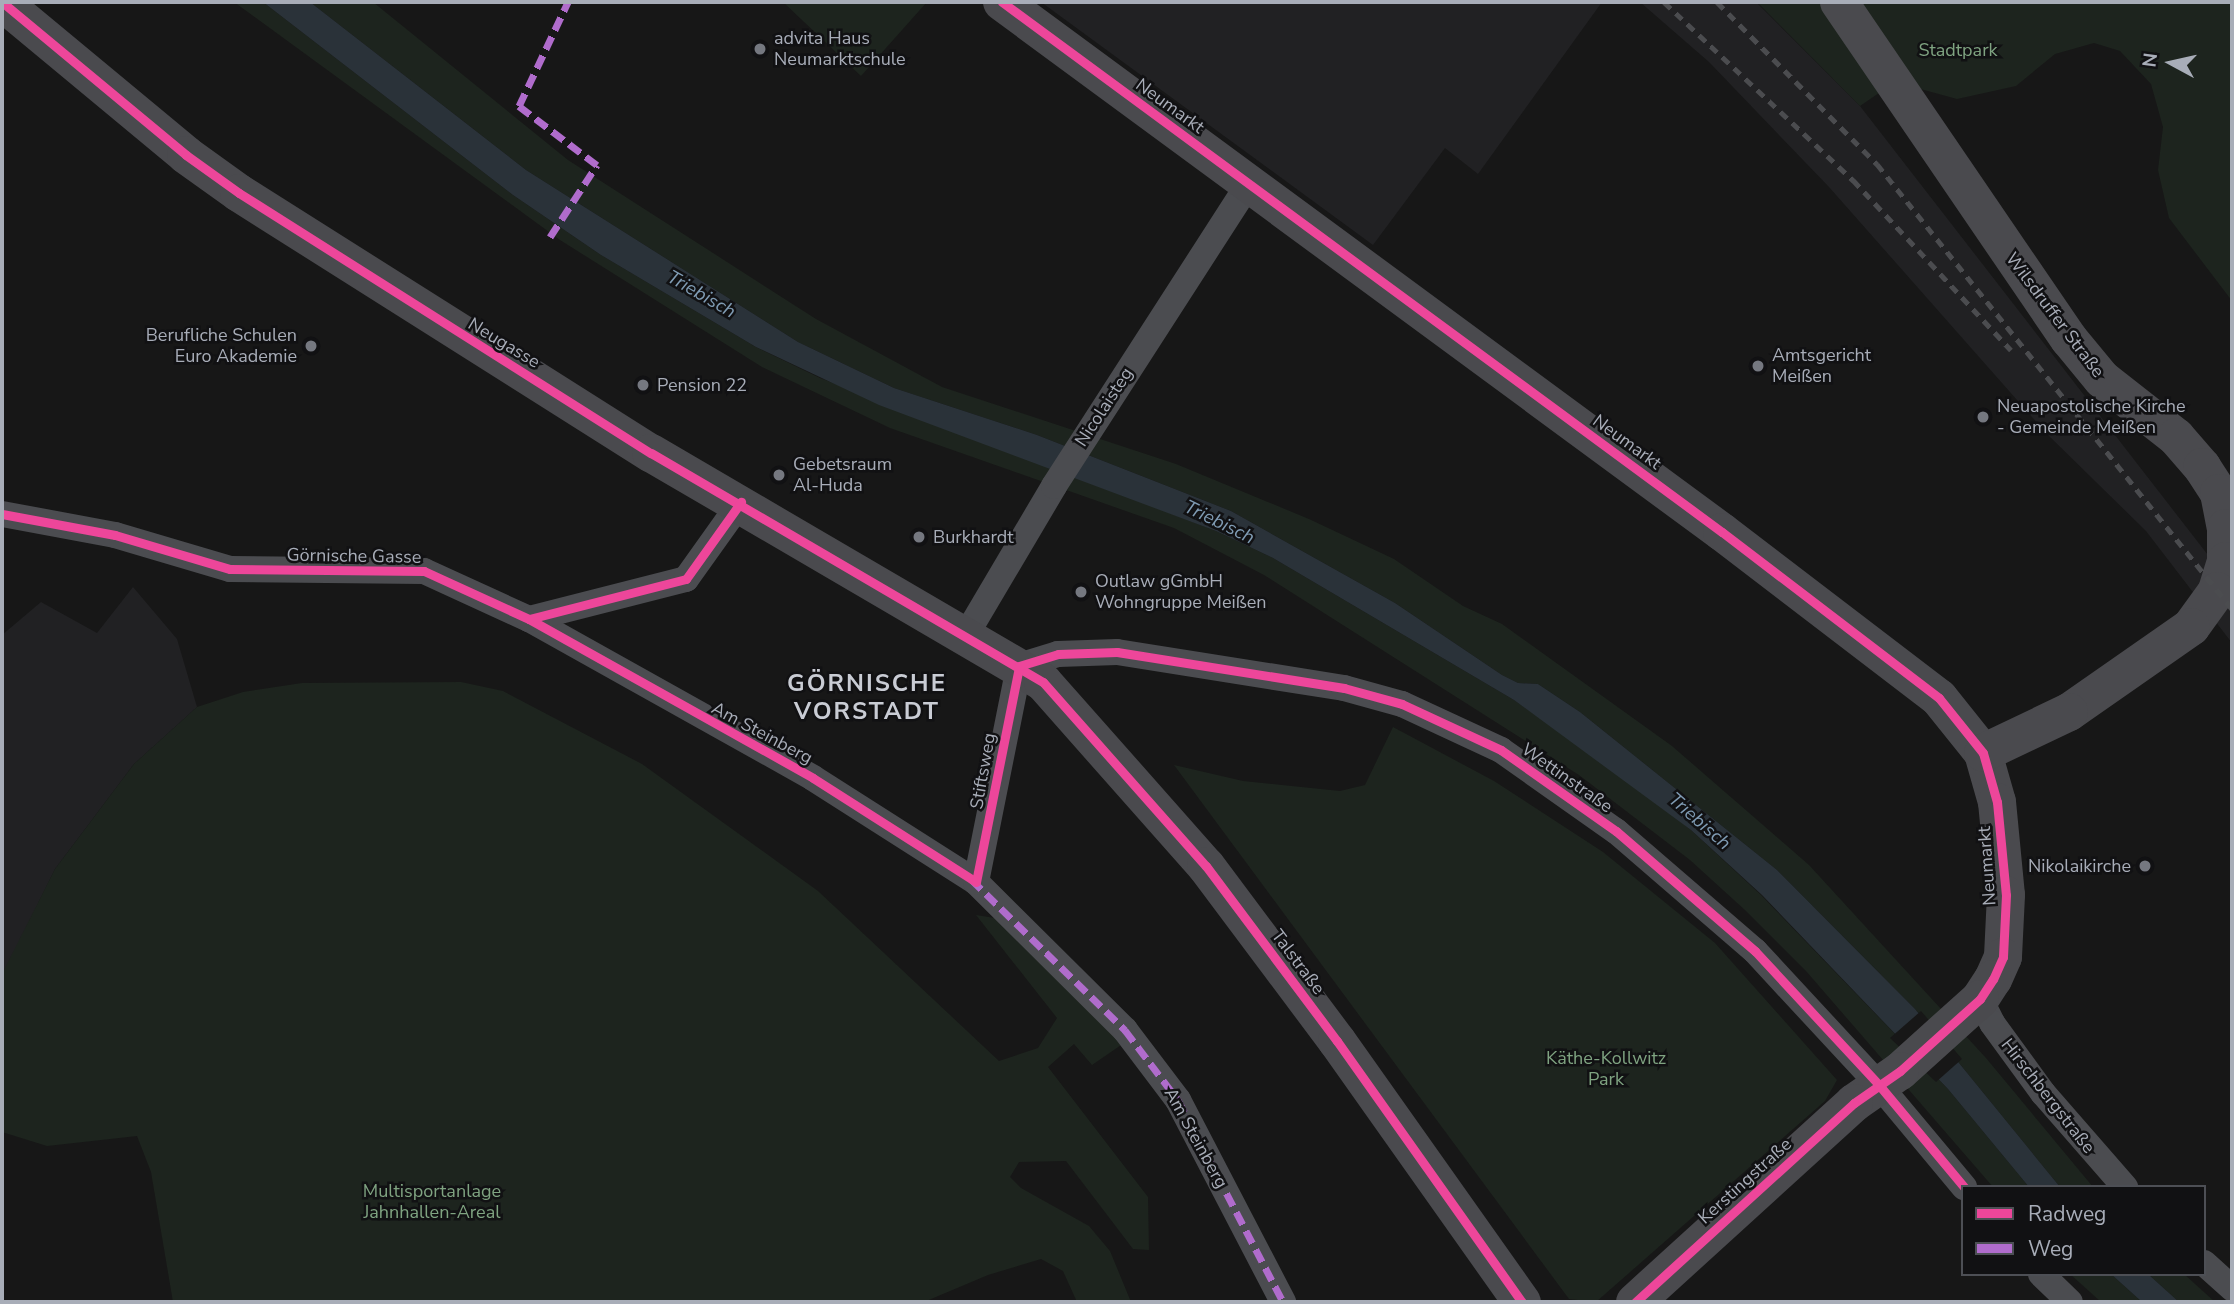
<!DOCTYPE html>
<meta charset="utf-8">
<style>
body{margin:0}
#map{position:relative;width:2234px;height:1304px;overflow:hidden;background:#171717;font-family:"Nunito Sans",sans-serif}
div>[style]{position:absolute}
.built>*{inset:0;background:#212123}
.green>*{inset:0;background:#1d241e}
.water>*{inset:0;background:#2a3239}
.pier>*{inset:0;background:#171717}
.street>*{height:26px;margin:-13px;padding:0 13px;transform-origin:13px;border-radius:13px;background:#4b4c50}
.secondary>*{height:38px;margin:-19px;padding:0 19px;transform-origin:19px;border-radius:19px;background:#4a4a4e}
.rail>*{height:5px;margin-top:-2.5px;transform-origin:0;background:repeating-linear-gradient(90deg,#4b4c4f 0 9px,transparent 0 16px)}
.quiet>*{height:7px;margin-top:-3.5px;transform-origin:0;background:repeating-linear-gradient(90deg,#b06ccc 0 14px,transparent 0 21px)}
.cycleway>*{height:9px;margin:-4.5px;padding:0 4.5px;transform-origin:4.5px;border-radius:4.5px;background:#ed469a}
.dots>*{width:19px;height:19px;translate:-50% -50%;box-sizing:border-box;border:4px solid #111113;border-radius:50%}
span{translate:-50% -50%;white-space:nowrap;text-align:center;line-height:1.15;-webkit-text-stroke:5px #111113;paint-order:stroke}
.poi-label{font-size:18px;color:#a8adb8}
.left{translate:0 -50%;text-align:left}
.right{translate:-100% -50%;text-align:right}
.park-label{font-size:18px;color:#7fa381}
.street-label{font-size:18px;color:#a8adb8}
.water-label{font-size:19px;color:#7f9bb3;font-style:italic}
.district-label{font-size:24px;color:#c9ccd4;font-weight:700;letter-spacing:2px}
.frame{position:absolute;inset:0;border:4px solid #a8adb8;pointer-events:none}
.legend{position:absolute;left:1961px;top:1185px;width:245px;height:91px;box-sizing:border-box;background:#111113;border:2px solid #4d4f55;margin:0;padding:9px 12px;list-style:none;font-size:21px;color:#a8adb8}
.legend li{display:flex;align-items:center;gap:14px;height:35px}
.legend b{width:35px;border:2px solid #4d4f55}
.north{position:absolute;left:2136px;top:28px;width:70px;height:70px;-webkit-text-stroke:5px #111113;paint-order:stroke;rotate:278deg;font-size:19px;font-weight:700;line-height:28px;text-align:center;color:#a8adb8}
.north::after{content:'';display:block;margin:auto;width:24px;height:32px;background:#a8adb8;clip-path:polygon(50% 0,100% 100%,50% 72%,0 100%)}
</style>
<div id="map">
<div class="built">
<div style="clip-path:polygon(1041px 2px,1602px 2px,1478px 174px,1445px 148px,1373px 245px)"></div>
<div style="clip-path:polygon(1640px 2px,1756px 2px,1860px 106px,2232px 586px,2232px 643px,2146px 531px,2047px 434px,1829px 187px,1709px 62px)"></div>
<div style="clip-path:polygon(133px 587px,177px 639px,197px 707px,134px 764px,55px 869px,2px 977px,2px 635px,41px 602px,97px 633px)"></div>
</div>
<div class="green">
<div style="clip-path:polygon(234px 2px,263px 2px,513px 195px,601px 255px,756px 347px,820px 378px,1216px 531px,1273px 558px,1514px 700px,1618px 772px,1691px 830px,1761px 895px,1948px 1089px,2029px 1187px,1993px 1187px,1806px 971px,1746px 911px,1690px 860px,1579px 775px,1264px 575px,1174px 528px,890px 428px,762px 367px,560px 240px)"></div>
<div style="clip-path:polygon(310px 2px,373px 2px,568px 160px,816px 319px,942px 387px,1176px 464px,1309px 519px,1394px 559px,1463px 606px,1502px 624px,1672px 746px,1809px 865px,1986px 1058px,2093px 1187px,2060px 1187px,1915px 1009px,1777px 870px,1580px 712px,1538px 684px,1518px 683px,1502px 675px,1395px 603px,1231px 511px,1037px 435px,894px 388px,798px 342px,526px 170px)"></div>
<div style="clip-path:polygon(783px 2px,927px 2px,861px 76px)"></div>
<div style="clip-path:polygon(1757px 2px,2232px 2px,2232px 301px,2169px 218px,2158px 170px,2163px 127px,2151px 84px,2120px 51px,2094px 43px,2055px 54px,2016px 86px,1957px 99px,1895px 82px,1860px 106px)"></div>
<div style="clip-path:polygon(461px 682px,503px 691px,642px 764px,818px 891px,999px 1061px,1038px 1048px,1057px 1018px,976px 915px,1001px 919px,1127px 1041px,1092px 1065px,1074px 1044px,1048px 1067px,1148px 1197px,1149px 1250px,1133px 1249px,1066px 1161px,1019px 1162px,1010px 1177px,1021px 1188px,1089px 1226px,1110px 1251px,1131px 1302px,1077px 1302px,1063px 1271px,1041px 1259px,988px 1275px,924px 1302px,173px 1302px,151px 1172px,137px 1136px,47px 1146px,2px 1132px,3px 972px,55px 869px,134px 764px,197px 707px,243px 692px,302px 683px)"></div>
<div style="clip-path:polygon(1393px 727px,1494px 781px,1603px 852px,1715px 943px,1837px 1080px,1825px 1101px,1596px 1302px,1569px 1299px,1174px 765px,1243px 781px,1340px 791px,1365px 785px)"></div>
<div style="clip-path:polygon(2070px 1274px,2111px 1274px,2142px 1302px,2101px 1302px)"></div>
<div style="clip-path:polygon(2148px 1274px,2184px 1274px,2215px 1302px,2179px 1302px)"></div>
</div>
<div class="water">
<div style="clip-path:polygon(263px 2px,310px 2px,526px 170px,798px 342px,894px 388px,1037px 435px,1231px 511px,1395px 603px,1502px 675px,1518px 683px,1538px 684px,1580px 712px,1777px 870px,1915px 1009px,2060px 1187px,2029px 1187px,1948px 1089px,1762px 895px,1691px 830px,1514px 700px,1273px 558px,1216px 531px,879px 405px,756px 347px,601px 255px,513px 195px)"></div>
<div style="clip-path:polygon(2111px 1274px,2148px 1274px,2179px 1302px,2142px 1302px)"></div>
</div>
<div class="pier">
<div style="clip-path:polygon(1921px 1011px,1962px 1059px,1936px 1082px,1890px 1038px)"></div>
</div>
<div class="street">
<div style="left:2px;top:514px;width:115px;rotate:10.5deg"></div>
<div style="left:115px;top:535px;width:120px;rotate:16.5deg"></div>
<div style="left:230px;top:569px;width:194px;rotate:0.6deg"></div>
<div style="left:424px;top:571px;width:115px;rotate:24.6deg"></div>
<div style="left:529px;top:619px;width:325px;rotate:29.2deg"></div>
<div style="left:813px;top:778px;width:193px;rotate:32.5deg"></div>
<div style="left:976px;top:882px;width:210px;rotate:44.8deg"></div>
<div style="left:1125px;top:1030px;width:88px;rotate:52.9deg"></div>
<div style="left:1178px;top:1100px;width:228px;rotate:62.5deg"></div>
<div style="left:529px;top:619px;width:162px;rotate:-14.3deg"></div>
<div style="left:686px;top:579px;width:95px;rotate:-54.5deg"></div>
<div style="left:966px;top:635px;width:173px;rotate:-59.4deg"></div>
<div style="left:1054px;top:486px;width:360px;rotate:-57.2deg"></div>
<div style="left:976px;top:882px;width:220px;rotate:-78.7deg"></div>
<div style="left:1019px;top:666px;width:41px;rotate:-17.1deg"></div>
<div style="left:1058px;top:654px;width:59px;rotate:-1.9deg"></div>
<div style="left:1117px;top:652px;width:230px;rotate:9deg"></div>
<div style="left:1344px;top:688px;width:60px;rotate:15.4deg"></div>
<div style="left:1402px;top:704px;width:109px;rotate:24.9deg"></div>
<div style="left:1501px;top:750px;width:141px;rotate:35.2deg"></div>
<div style="left:1616px;top:831px;width:184px;rotate:40.8deg"></div>
<div style="left:1755px;top:951px;width:183px;rotate:47.2deg"></div>
<div style="left:1879px;top:1085px;width:133px;rotate:50.2deg"></div>
<div style="left:1980px;top:999px;width:27px;rotate:63deg"></div>
<div style="left:1992px;top:1023px;width:87px;rotate:53.9deg"></div>
<div style="left:2043px;top:1093px;width:125px;rotate:48.9deg"></div>
<div style="left:2204px;top:1263px;width:38px;rotate:42deg"></div>
<div style="left:2041px;top:1274px;width:40px;rotate:44deg"></div>
</div>
<div class="secondary">
<div style="left:2px;top:2px;width:239px;rotate:39.7deg"></div>
<div style="left:186px;top:155px;width:65px;rotate:35.6deg"></div>
<div style="left:239px;top:193px;width:487px;rotate:32.3deg"></div>
<div style="left:651px;top:453px;width:454px;rotate:30.3deg"></div>
<div style="left:1043px;top:682px;width:246px;rotate:48.5deg"></div>
<div style="left:1206px;top:866px;width:219px;rotate:53.2deg"></div>
<div style="left:1337px;top:1041px;width:320px;rotate:54.7deg"></div>
<div style="left:1002px;top:2px;width:894px;rotate:36.36deg"></div>
<div style="left:1722px;top:532px;width:273px;rotate:37.4deg"></div>
<div style="left:1939px;top:698px;width:70px;rotate:51.3deg"></div>
<div style="left:1983px;top:753px;width:51px;rotate:74.1deg"></div>
<div style="left:1997px;top:802px;width:93px;rotate:84.5deg"></div>
<div style="left:2006px;top:895px;width:62px;rotate:92.8deg"></div>
<div style="left:2003px;top:957px;width:24px;rotate:114deg"></div>
<div style="left:1993px;top:979px;width:24px;rotate:123deg"></div>
<div style="left:1980px;top:999px;width:108px;rotate:138deg"></div>
<div style="left:1900px;top:1071px;width:56px;rotate:145.2deg"></div>
<div style="left:1854px;top:1103px;width:296px;rotate:137.7deg"></div>
<div style="left:1839px;top:2px;width:408px;rotate:55.7deg"></div>
<div style="left:2069px;top:339px;width:52px;rotate:50.5deg"></div>
<div style="left:2102px;top:379px;width:94px;rotate:38.1deg"></div>
<div style="left:2176px;top:437px;width:40px;rotate:49deg"></div>
<div style="left:2202px;top:467px;width:31px;rotate:57deg"></div>
<div style="left:2219px;top:493px;width:36px;rotate:79deg"></div>
<div style="left:2226px;top:528px;width:33px;rotate:90deg"></div>
<div style="left:2226px;top:561px;width:31px;rotate:107deg"></div>
<div style="left:2217px;top:591px;width:44px;rotate:125.8deg"></div>
<div style="left:2191px;top:627px;width:149px;rotate:145.1deg"></div>
<div style="left:2069px;top:712px;width:95px;rotate:154.5deg"></div>
</div>
<div class="rail">
<div style="left:1664px;top:2px;width:260px;rotate:43.3deg"></div>
<div style="left:1853px;top:180px;width:232px;rotate:47.1deg"></div>
<div style="left:1717px;top:2px;width:228px;rotate:45.4deg"></div>
<div style="left:1877px;top:164px;width:569px;rotate:51.42deg"></div>
</div>
<div class="quiet">
<div style="left:550px;top:237px;width:86px;rotate:-56.9deg"></div>
<div style="left:597px;top:165px;width:98px;rotate:-142.9deg"></div>
<div style="left:519px;top:106px;width:115px;rotate:-64.8deg"></div>
<div style="left:971px;top:879px;width:216px;rotate:44.4deg"></div>
<div style="left:1125px;top:1030px;width:88px;rotate:52.9deg"></div>
<div style="left:1178px;top:1100px;width:228px;rotate:62.5deg"></div>
</div>
<div class="cycleway">
<div style="left:2px;top:2px;width:239px;rotate:39.7deg"></div>
<div style="left:186px;top:155px;width:65px;rotate:35.6deg"></div>
<div style="left:239px;top:193px;width:487px;rotate:32.3deg"></div>
<div style="left:651px;top:453px;width:454px;rotate:30.3deg"></div>
<div style="left:1043px;top:682px;width:246px;rotate:48.5deg"></div>
<div style="left:1206px;top:866px;width:219px;rotate:53.2deg"></div>
<div style="left:1337px;top:1041px;width:320px;rotate:54.7deg"></div>
<div style="left:1002px;top:2px;width:894px;rotate:36.36deg"></div>
<div style="left:1722px;top:532px;width:273px;rotate:37.4deg"></div>
<div style="left:1939px;top:698px;width:70px;rotate:51.3deg"></div>
<div style="left:1983px;top:753px;width:51px;rotate:74.1deg"></div>
<div style="left:1997px;top:802px;width:93px;rotate:84.5deg"></div>
<div style="left:2006px;top:895px;width:62px;rotate:92.8deg"></div>
<div style="left:2003px;top:957px;width:24px;rotate:114deg"></div>
<div style="left:1993px;top:979px;width:24px;rotate:123deg"></div>
<div style="left:1980px;top:999px;width:108px;rotate:138deg"></div>
<div style="left:1900px;top:1071px;width:56px;rotate:145.2deg"></div>
<div style="left:1854px;top:1103px;width:296px;rotate:137.7deg"></div>
<div style="left:2px;top:514px;width:115px;rotate:10.5deg"></div>
<div style="left:115px;top:535px;width:120px;rotate:16.5deg"></div>
<div style="left:230px;top:569px;width:194px;rotate:0.6deg"></div>
<div style="left:424px;top:571px;width:115px;rotate:24.6deg"></div>
<div style="left:529px;top:619px;width:325px;rotate:29.2deg"></div>
<div style="left:813px;top:778px;width:193px;rotate:32.5deg"></div>
<div style="left:976px;top:882px;width:220px;rotate:-78.7deg"></div>
<div style="left:529px;top:619px;width:162px;rotate:-14.3deg"></div>
<div style="left:686px;top:579px;width:95px;rotate:-54.5deg"></div>
<div style="left:1019px;top:666px;width:41px;rotate:-17.1deg"></div>
<div style="left:1058px;top:654px;width:59px;rotate:-1.9deg"></div>
<div style="left:1117px;top:652px;width:230px;rotate:9deg"></div>
<div style="left:1344px;top:688px;width:60px;rotate:15.4deg"></div>
<div style="left:1402px;top:704px;width:109px;rotate:24.9deg"></div>
<div style="left:1501px;top:750px;width:141px;rotate:35.2deg"></div>
<div style="left:1616px;top:831px;width:184px;rotate:40.8deg"></div>
<div style="left:1755px;top:951px;width:183px;rotate:47.2deg"></div>
<div style="left:1879px;top:1085px;width:133px;rotate:50.2deg"></div>
</div>
<div class="dots">
<div style="left:760px;top:49px;background:#757880"></div>
<div style="left:311px;top:346px;background:#757880"></div>
<div style="left:1758px;top:366px;background:#757880"></div>
<div style="left:643px;top:385px;background:#757880"></div>
<div style="left:1983px;top:417px;background:#757880"></div>
<div style="left:779px;top:475px;background:#757880"></div>
<div style="left:919px;top:537px;background:#757880"></div>
<div style="left:1081px;top:592px;background:#757880"></div>
<div style="left:2145px;top:866px;background:#757880"></div>
</div>
<div class="poi-label">
<span class="left" style="left:774px;top:49px">advita Haus<br>Neumarktschule</span>
<span class="right" style="left:297px;top:346px">Berufliche Schulen<br>Euro Akademie</span>
<span class="left" style="left:1772px;top:366px">Amtsgericht<br>Meißen</span>
<span class="left" style="left:657px;top:385px">Pension 22</span>
<span class="left" style="left:1997px;top:417px">Neuapostolische Kirche<br>- Gemeinde Meißen</span>
<span class="left" style="left:793px;top:475px">Gebetsraum<br>Al-Huda</span>
<span class="left" style="left:933px;top:537px">Burkhardt</span>
<span class="left" style="left:1095px;top:592px">Outlaw gGmbH<br>Wohngruppe Meißen</span>
<span class="right" style="left:2131px;top:866px">Nikolaikirche</span>
</div>
<div class="park-label">
<span style="left:1958px;top:50px">Stadtpark</span>
<span style="left:1606px;top:1069px">Käthe-Kollwitz<br>Park</span>
<span style="left:432px;top:1202px">Multisportanlage<br>Jahnhallen-Areal</span>
</div>
<div class="street-label">
<span style="left:1170px;top:106px;rotate:36deg">Neumarkt</span>
<span style="left:2055px;top:315px;rotate:53deg">Wilsdruffer Straße</span>
<span style="left:504px;top:343px;rotate:31deg">Neugasse</span>
<span style="left:1104px;top:407px;rotate:-57deg">Nicolaisteg</span>
<span style="left:1627px;top:442px;rotate:36deg">Neumarkt</span>
<span style="left:354px;top:556px;rotate:1deg">Görnische Gasse</span>
<span style="left:762px;top:733px;rotate:28deg">Am Steinberg</span>
<span style="left:983px;top:771px;rotate:-80deg">Stiftsweg</span>
<span style="left:1567px;top:778px;rotate:35deg">Wettinstraße</span>
<span style="left:1987px;top:866px;rotate:-94deg">Neumarkt</span>
<span style="left:1298px;top:962px;rotate:53deg">Talstraße</span>
<span style="left:2048px;top:1096px;rotate:52deg">Hirschbergstraße</span>
<span style="left:1196px;top:1138px;rotate:61deg">Am Steinberg</span>
<span style="left:1745px;top:1181px;rotate:-42deg">Kerstingstraße</span>
</div>
<div class="water-label">
<span style="left:701px;top:295px;rotate:30deg">Triebisch</span>
<span style="left:1219px;top:523px;rotate:26deg">Triebisch</span>
<span style="left:1699px;top:822px;rotate:41deg">Triebisch</span>
</div>
<div class="district-label">
<span style="left:867px;top:698px">GÖRNISCHE<br>VORSTADT</span>
</div>
<div class="frame"></div>
<ul class="legend">
<li><b style="height:9px;background:#ed469a"></b>Radweg</li>
<li><b style="height:9px;background:#b06ccc"></b>Weg</li>
</ul>
<div class="north">N</div>
</div>
